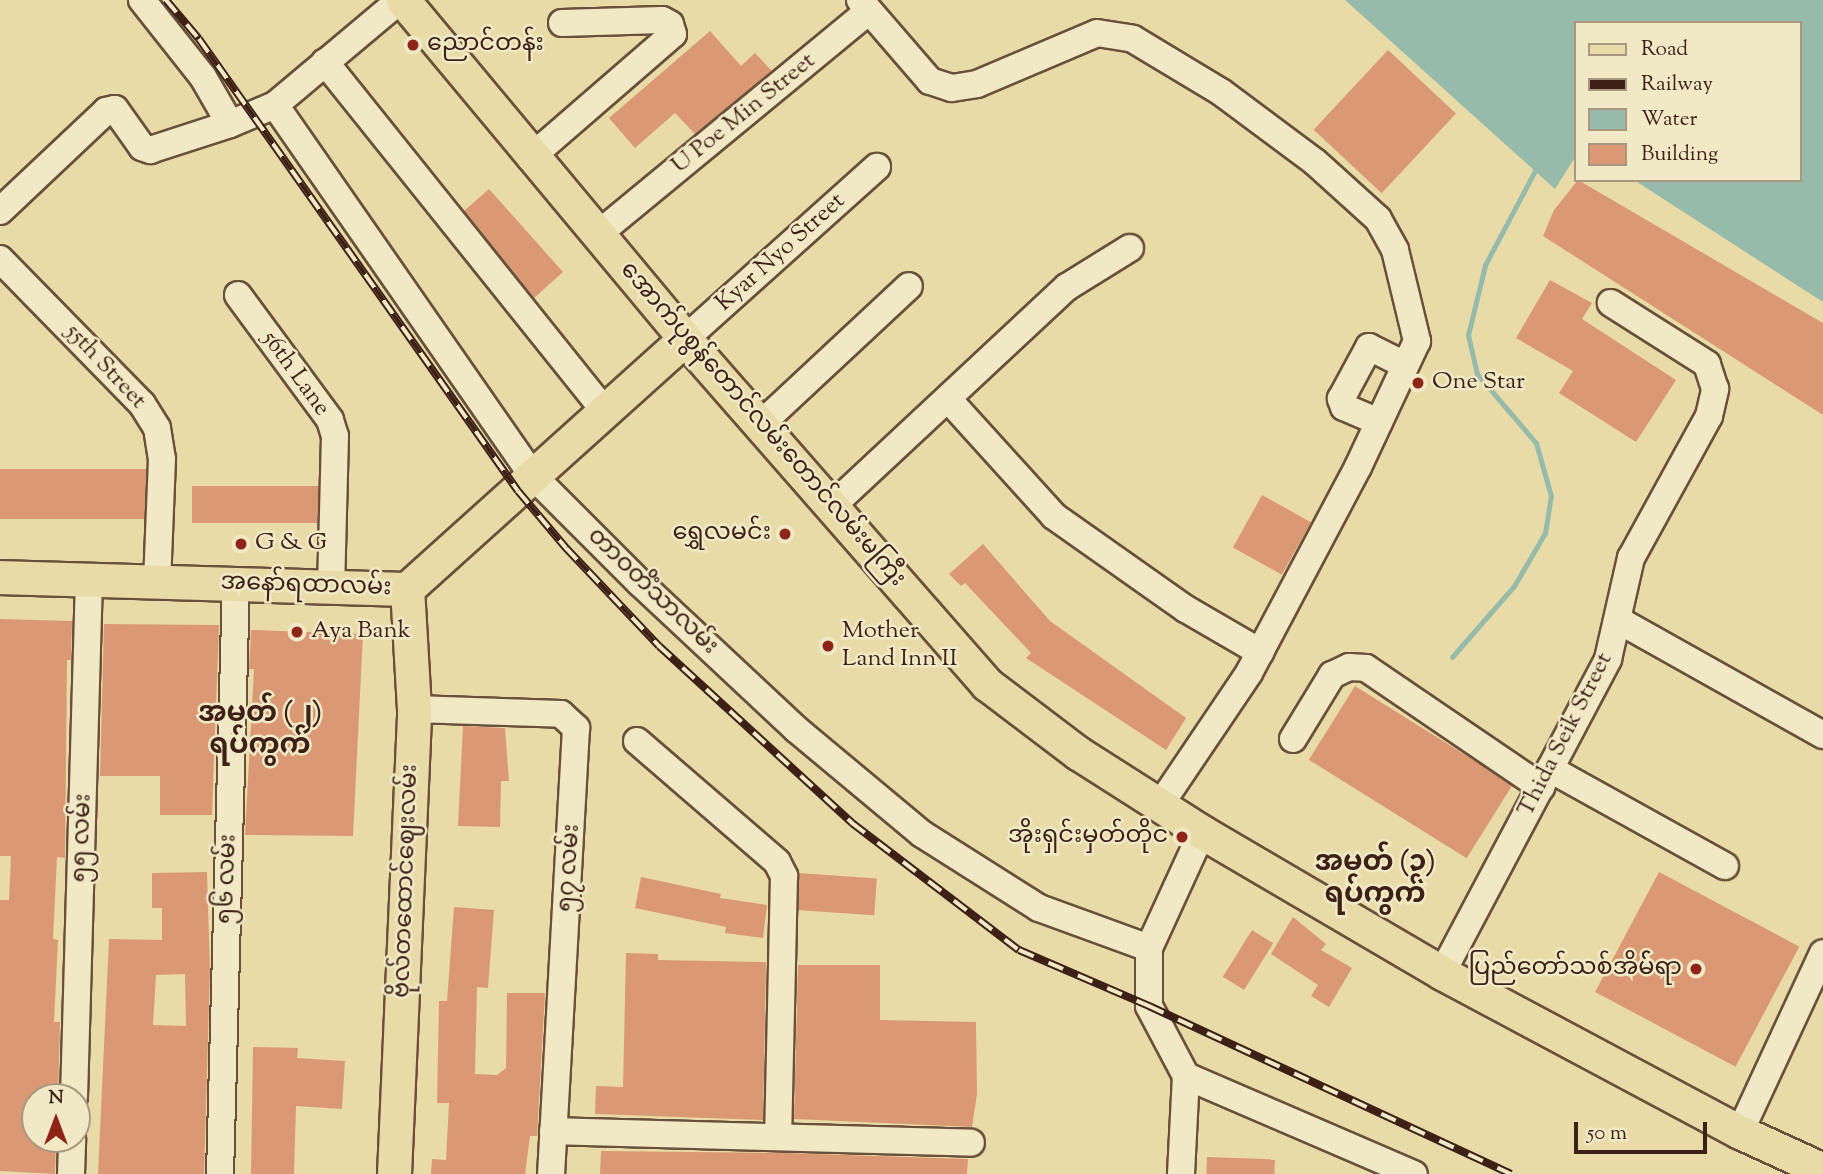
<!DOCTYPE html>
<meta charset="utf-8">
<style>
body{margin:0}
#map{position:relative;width:1823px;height:1174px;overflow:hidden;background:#e9dba8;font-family:"Sorts Mill Goudy","Noto Sans Myanmar",serif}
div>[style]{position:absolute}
.water>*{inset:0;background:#97bbaa}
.stream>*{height:5px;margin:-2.5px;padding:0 2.5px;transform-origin:2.5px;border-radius:2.5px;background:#97bbaa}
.building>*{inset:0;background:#da9974;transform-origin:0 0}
.roads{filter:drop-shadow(2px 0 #68503a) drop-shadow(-2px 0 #68503a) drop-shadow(0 2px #68503a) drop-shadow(0 -2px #68503a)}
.minor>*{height:26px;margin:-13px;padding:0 13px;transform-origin:13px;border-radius:13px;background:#f1e8c6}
.major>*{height:33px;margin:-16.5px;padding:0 16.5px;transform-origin:16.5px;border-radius:16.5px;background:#e9dba8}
.rail>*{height:8px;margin-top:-4px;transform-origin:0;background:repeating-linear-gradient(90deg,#f1e8c6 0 16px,#3d2116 0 32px);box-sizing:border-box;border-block:2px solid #3d2116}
.dots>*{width:19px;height:19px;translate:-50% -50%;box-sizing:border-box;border:4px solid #f1e8c6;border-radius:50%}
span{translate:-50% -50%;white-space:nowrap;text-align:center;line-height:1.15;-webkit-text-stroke:5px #f1e8c6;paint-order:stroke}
.poi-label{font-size:24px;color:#3d2116}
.left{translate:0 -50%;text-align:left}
.right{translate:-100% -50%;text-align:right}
.street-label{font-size:24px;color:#3d2116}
.quarter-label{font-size:28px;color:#3d2116;font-weight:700}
.legend{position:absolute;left:1574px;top:21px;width:228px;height:161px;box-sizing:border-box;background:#f1e8c6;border:2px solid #a99880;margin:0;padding:9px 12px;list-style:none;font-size:21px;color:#3d2116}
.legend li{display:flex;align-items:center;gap:14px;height:35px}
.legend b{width:35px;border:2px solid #a99880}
.north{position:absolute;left:21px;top:1083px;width:70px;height:70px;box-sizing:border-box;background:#f1e8c6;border:2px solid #a99880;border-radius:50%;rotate:0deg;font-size:19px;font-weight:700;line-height:28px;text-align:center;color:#3d2116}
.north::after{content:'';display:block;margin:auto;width:24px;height:32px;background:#8f2418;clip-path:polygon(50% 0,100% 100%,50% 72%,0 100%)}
.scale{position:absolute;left:1574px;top:1122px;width:133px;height:32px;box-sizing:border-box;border:4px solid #3d2116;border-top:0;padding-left:9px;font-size:21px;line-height:24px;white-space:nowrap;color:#3d2116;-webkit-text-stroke:5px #f1e8c6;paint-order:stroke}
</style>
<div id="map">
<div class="water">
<div style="clip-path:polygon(1345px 0,1823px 0,1823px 302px,1634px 180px,1800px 180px,1800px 23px,1576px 23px,1576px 156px,1555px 189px)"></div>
</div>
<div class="stream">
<div style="left:1452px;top:657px;width:94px;rotate:-48.9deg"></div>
<div style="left:1514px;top:586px;width:61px;rotate:-59.7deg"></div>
<div style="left:1545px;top:533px;width:37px;rotate:-81deg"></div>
<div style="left:1551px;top:496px;width:55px;rotate:-105.8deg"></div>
<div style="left:1536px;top:443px;width:91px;rotate:-130.5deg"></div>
<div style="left:1477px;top:374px;width:40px;rotate:-103deg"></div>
<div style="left:1468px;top:335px;width:72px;rotate:-76.3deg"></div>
<div style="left:1485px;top:265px;width:113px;rotate:-62.1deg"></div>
</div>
<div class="building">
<div style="clip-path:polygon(710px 31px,741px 66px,755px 53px,772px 71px,695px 134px,675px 113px,635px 148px,609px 118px)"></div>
<div style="left:1388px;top:50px;width:93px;height:109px;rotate:43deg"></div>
<div style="clip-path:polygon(1578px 180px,1823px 323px,1823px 415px,1543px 236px,1554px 210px)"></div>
<div style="clip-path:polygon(489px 189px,563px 272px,534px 298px,464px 211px)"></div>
<div style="clip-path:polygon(1550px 280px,1592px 303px,1582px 319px,1676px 380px,1636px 442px,1559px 393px,1573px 371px,1516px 338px)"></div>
<div style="left:0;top:469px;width:146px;height:50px"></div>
<div style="left:192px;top:486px;width:126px;height:37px"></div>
<div style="left:1262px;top:495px;width:56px;height:60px;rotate:29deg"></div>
<div style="clip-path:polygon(983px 544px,1050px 621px,1186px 718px,1166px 750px,1026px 658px,1031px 653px,965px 583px,961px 586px,949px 574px)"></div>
<div style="clip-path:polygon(0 619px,72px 621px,71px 660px,67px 660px,65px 858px,57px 857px,53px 939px,58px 940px,54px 1022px,60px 1022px,58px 1097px,35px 1097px,35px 1139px,56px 1139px,55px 1174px,0 1171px,0 900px,9px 900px,11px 856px,0 856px)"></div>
<div style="clip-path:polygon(104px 624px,219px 625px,212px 815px,160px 815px,160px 776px,100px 776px)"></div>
<div style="clip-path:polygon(251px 630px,363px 634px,353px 836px,245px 835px,254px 669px,249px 669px)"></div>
<div style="left:1355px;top:686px;width:186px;height:87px;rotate:32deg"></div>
<div style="clip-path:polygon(463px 726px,505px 728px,509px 781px,501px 781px,500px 827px,458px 826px)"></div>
<div style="clip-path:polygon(evenodd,207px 872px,210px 970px,204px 1174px,98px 1174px,109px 939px,162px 940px,162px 908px,152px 908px,152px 873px,207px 872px,185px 974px,186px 1026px,153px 1025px,156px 975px,185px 974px)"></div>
<div style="left:1659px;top:872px;width:159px;height:136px;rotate:28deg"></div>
<div style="left:799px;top:873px;width:78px;height:37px;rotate:4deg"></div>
<div style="clip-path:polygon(641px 877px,721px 894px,720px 898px,767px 905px,763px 938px,725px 933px,726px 927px,635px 908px)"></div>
<div style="clip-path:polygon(454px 907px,494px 910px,488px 988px,477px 987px,475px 1074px,497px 1075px,506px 1068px,507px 993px,545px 993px,537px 1136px,530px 1136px,525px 1174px,431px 1174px,432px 1159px,446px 1160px,449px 1103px,437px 1103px,439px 1001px,447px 1001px)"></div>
<div style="clip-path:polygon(1293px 917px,1326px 944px,1321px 950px,1352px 968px,1329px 1007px,1311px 996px,1318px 985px,1271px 954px)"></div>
<div style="left:1252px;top:930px;width:25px;height:55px;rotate:32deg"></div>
<div style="clip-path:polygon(626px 953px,658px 954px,658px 960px,766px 962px,763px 1120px,595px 1114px,596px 1086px,623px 1087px)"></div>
<div style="clip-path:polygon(798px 965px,880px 965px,880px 1020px,976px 1022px,977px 1094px,972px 1127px,794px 1119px)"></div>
<div style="clip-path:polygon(253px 1047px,298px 1048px,297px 1058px,345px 1061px,342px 1109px,296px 1106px,294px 1174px,251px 1174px)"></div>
<div style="clip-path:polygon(601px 1151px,787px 1153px,968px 1159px,967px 1174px,600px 1174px)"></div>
<div style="left:1207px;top:1157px;width:68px;height:17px;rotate:2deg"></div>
</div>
<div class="roads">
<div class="minor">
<div style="left:142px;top:0;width:98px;rotate:51.6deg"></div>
<div style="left:203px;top:77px;width:54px;rotate:60.1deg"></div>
<div style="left:860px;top:0;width:107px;rotate:49.2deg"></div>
<div style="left:930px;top:81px;width:23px;rotate:18deg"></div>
<div style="left:952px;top:88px;width:25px;rotate:-9deg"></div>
<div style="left:977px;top:84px;width:130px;rotate:-23deg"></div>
<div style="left:1097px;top:33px;width:36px;rotate:9deg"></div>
<div style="left:1133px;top:39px;width:103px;rotate:31.1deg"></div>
<div style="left:1221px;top:92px;width:117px;rotate:36.7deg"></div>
<div style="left:1315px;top:162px;width:85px;rotate:42.1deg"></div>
<div style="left:1378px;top:219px;width:35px;rotate:61deg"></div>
<div style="left:1395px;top:250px;width:94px;rotate:76.4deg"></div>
<div style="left:1417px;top:341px;width:139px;rotate:115.1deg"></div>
<div style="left:1358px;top:467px;width:233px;rotate:117.9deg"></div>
<div style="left:1249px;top:673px;width:159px;rotate:124deg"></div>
<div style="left:325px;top:62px;width:448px;rotate:51.3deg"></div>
<div style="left:275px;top:105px;width:453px;rotate:55.2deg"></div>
<div style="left:534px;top:477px;width:150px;rotate:45deg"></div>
<div style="left:640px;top:583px;width:214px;rotate:43.1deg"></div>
<div style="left:796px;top:729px;width:164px;rotate:39.8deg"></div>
<div style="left:922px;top:834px;width:138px;rotate:32.3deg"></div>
<div style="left:1039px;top:908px;width:117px;rotate:20deg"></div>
<div style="left:530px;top:158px;width:189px;rotate:-40.9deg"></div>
<div style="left:673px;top:34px;width:10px;rotate:-107deg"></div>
<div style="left:670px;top:24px;width:9px;rotate:-153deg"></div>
<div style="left:662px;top:20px;width:100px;rotate:178.3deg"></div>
<div style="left:0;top:211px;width:146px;rotate:-43.3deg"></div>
<div style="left:106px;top:111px;width:9px;rotate:-13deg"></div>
<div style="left:115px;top:109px;width:47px;rotate:54.6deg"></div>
<div style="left:142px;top:147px;width:9px;rotate:21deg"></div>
<div style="left:150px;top:150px;width:84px;rotate:-18deg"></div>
<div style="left:230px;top:124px;width:49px;rotate:-22.9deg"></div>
<div style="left:275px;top:105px;width:163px;rotate:-40deg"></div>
<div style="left:597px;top:235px;width:352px;rotate:-39.5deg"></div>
<div style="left:0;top:259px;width:203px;rotate:45.6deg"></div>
<div style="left:142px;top:404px;width:28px;rotate:58deg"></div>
<div style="left:157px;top:428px;width:31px;rotate:81deg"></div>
<div style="left:162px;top:459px;width:122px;rotate:92.3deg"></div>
<div style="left:238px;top:295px;width:155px;rotate:53.6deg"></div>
<div style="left:330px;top:420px;width:17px;rotate:73deg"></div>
<div style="left:335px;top:436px;width:150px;rotate:91.5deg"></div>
<div style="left:685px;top:339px;width:258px;rotate:-41.9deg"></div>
<div style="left:948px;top:399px;width:158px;rotate:47.8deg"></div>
<div style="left:1054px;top:516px;width:161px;rotate:35.2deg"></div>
<div style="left:1186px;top:609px;width:86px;rotate:30.2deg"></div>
<div style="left:1379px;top:422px;width:38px;rotate:-157deg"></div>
<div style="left:1344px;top:407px;width:9px;rotate:-111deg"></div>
<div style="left:1341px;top:399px;width:59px;rotate:-61.7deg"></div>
<div style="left:1369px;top:347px;width:40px;rotate:26.6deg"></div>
<div style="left:761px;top:424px;width:202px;rotate:-43deg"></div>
<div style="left:832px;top:506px;width:321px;rotate:-43deg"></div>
<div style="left:1067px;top:287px;width:74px;rotate:-31.8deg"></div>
<div style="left:1618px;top:620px;width:235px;rotate:29.3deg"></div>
<div style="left:414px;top:709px;width:147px;rotate:1.9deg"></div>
<div style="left:561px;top:714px;width:21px;rotate:43deg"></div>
<div style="left:576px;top:728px;width:447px;rotate:93.2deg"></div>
<div style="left:1293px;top:739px;width:75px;rotate:-58.6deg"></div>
<div style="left:1332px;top:675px;width:19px;rotate:-25deg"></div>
<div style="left:1349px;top:667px;width:17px;rotate:3deg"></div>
<div style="left:1366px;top:668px;width:212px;rotate:34.2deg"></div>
<div style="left:637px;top:741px;width:185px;rotate:40.8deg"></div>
<div style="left:777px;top:862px;width:16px;rotate:63deg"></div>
<div style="left:784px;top:876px;width:261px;rotate:91.3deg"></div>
<div style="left:1550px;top:769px;width:200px;rotate:29deg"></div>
<div style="left:1442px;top:973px;width:355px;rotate:-62.1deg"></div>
<div style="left:1608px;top:659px;width:104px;rotate:-77.2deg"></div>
<div style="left:1631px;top:558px;width:162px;rotate:-61.2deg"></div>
<div style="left:1709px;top:416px;width:28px;rotate:-77deg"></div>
<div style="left:1715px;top:389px;width:26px;rotate:-108deg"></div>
<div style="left:1707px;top:364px;width:114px;rotate:-147.6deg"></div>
<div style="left:1186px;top:1076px;width:248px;rotate:23.3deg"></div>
<div style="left:74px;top:1097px;width:517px;rotate:-88.34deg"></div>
<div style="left:553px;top:1131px;width:418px;rotate:1.6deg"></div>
<div style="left:1740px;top:1132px;width:197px;rotate:-65.1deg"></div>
<div style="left:71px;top:1174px;width:35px;rotate:-88deg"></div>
<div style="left:220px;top:1174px;width:590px;rotate:-88.45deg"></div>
<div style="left:1181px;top:1174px;width:98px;rotate:-87.1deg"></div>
<div style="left:1186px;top:1076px;width:79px;rotate:-117.9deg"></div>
<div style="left:1149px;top:1006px;width:58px;rotate:-90deg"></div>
<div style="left:1149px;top:948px;width:128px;rotate:-65.4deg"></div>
</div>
<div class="major">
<div style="left:403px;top:0;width:441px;rotate:50.2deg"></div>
<div style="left:685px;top:339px;width:459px;rotate:48.8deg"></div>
<div style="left:987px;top:684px;width:114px;rotate:37.2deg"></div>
<div style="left:1078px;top:753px;width:147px;rotate:32.5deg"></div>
<div style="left:1202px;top:832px;width:278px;rotate:30.4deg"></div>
<div style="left:1442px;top:973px;width:338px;rotate:28.1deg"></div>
<div style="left:1740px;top:1132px;width:91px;rotate:24.6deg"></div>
<div style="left:0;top:577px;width:407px;rotate:1.7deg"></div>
<div style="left:407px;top:589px;width:374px;rotate:-42deg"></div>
<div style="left:394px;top:1174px;width:465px;rotate:-87.5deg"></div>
<div style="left:414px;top:709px;width:120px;rotate:-93.3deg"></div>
</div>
</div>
<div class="rail">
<div style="left:166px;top:0;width:51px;rotate:49.8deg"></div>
<div style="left:199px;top:39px;width:553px;rotate:54.79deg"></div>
<div style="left:518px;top:491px;width:75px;rotate:49.9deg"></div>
<div style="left:566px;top:548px;width:135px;rotate:46.5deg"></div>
<div style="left:659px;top:646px;width:262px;rotate:42.5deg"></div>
<div style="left:852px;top:823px;width:210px;rotate:37.3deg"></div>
<div style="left:1019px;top:950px;width:142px;rotate:23.3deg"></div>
<div style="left:1149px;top:1006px;width:399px;rotate:24.9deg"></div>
</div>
<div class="dots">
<div style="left:413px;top:45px;background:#8f2418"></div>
<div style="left:1418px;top:383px;background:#8f2418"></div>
<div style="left:785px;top:534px;background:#8f2418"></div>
<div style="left:241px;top:544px;background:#8f2418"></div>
<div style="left:297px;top:632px;background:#8f2418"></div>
<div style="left:828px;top:646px;background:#8f2418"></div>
<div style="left:1182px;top:837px;background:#8f2418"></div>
<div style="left:1696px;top:969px;background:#8f2418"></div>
</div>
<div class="poi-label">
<span class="left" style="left:427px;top:45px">ညောင်တန်း</span>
<span class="left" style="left:1432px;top:383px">One Star</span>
<span class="right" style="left:771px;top:534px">ရွှေလမင်း</span>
<span class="left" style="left:255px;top:544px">G &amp; G</span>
<span class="left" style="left:311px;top:632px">Aya Bank</span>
<span class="left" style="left:842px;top:646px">Mother<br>Land Inn II</span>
<span class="right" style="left:1168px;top:837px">အိုးရှင်းမှတ်တိုင</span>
<span class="right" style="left:1682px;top:969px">ပြည်တော်သစ်အိမ််ရာ</span>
</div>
<div class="street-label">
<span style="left:744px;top:114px;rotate:-39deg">U Poe Min Street</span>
<span style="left:781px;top:253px;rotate:-42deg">Kyar Nyo Street</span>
<span style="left:105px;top:367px;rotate:47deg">55th Street</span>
<span style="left:295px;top:374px;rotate:54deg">56th Lane</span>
<span style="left:762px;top:425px;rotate:49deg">အောက်ပုစွန်တောင်လမ်းတောင်လမ်းမကြီး</span>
<span style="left:306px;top:586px;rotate:2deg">အနော်ရထာလမ်း</span>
<span style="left:652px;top:592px;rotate:44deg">တာဝတိံသာလမ်း</span>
<span style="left:1566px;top:735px;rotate:-63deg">Thida Seik Street</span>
<span style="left:83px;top:838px;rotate:-88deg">၅၅ လမ်း</span>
<span style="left:570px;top:868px;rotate:-86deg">၅၇ လမ်း</span>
<span style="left:228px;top:879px;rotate:-88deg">၅၆ လမ်း</span>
<span style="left:407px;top:881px;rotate:-88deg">ဗိုလ်တထောင်ဈေးလမ်း</span>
</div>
<div class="quarter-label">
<span style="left:260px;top:730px">အမှတ် (၂)<br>ရပ်ကွက်</span>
<span style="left:1375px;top:879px">အမှတ် (၃)<br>ရပ်ကွက်</span>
</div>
<ul class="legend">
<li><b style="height:9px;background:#e9dba8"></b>Road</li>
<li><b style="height:9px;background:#3d2116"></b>Railway</li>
<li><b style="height:19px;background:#97bbaa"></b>Water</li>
<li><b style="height:19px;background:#da9974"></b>Building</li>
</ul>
<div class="north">N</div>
<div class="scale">50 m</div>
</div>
